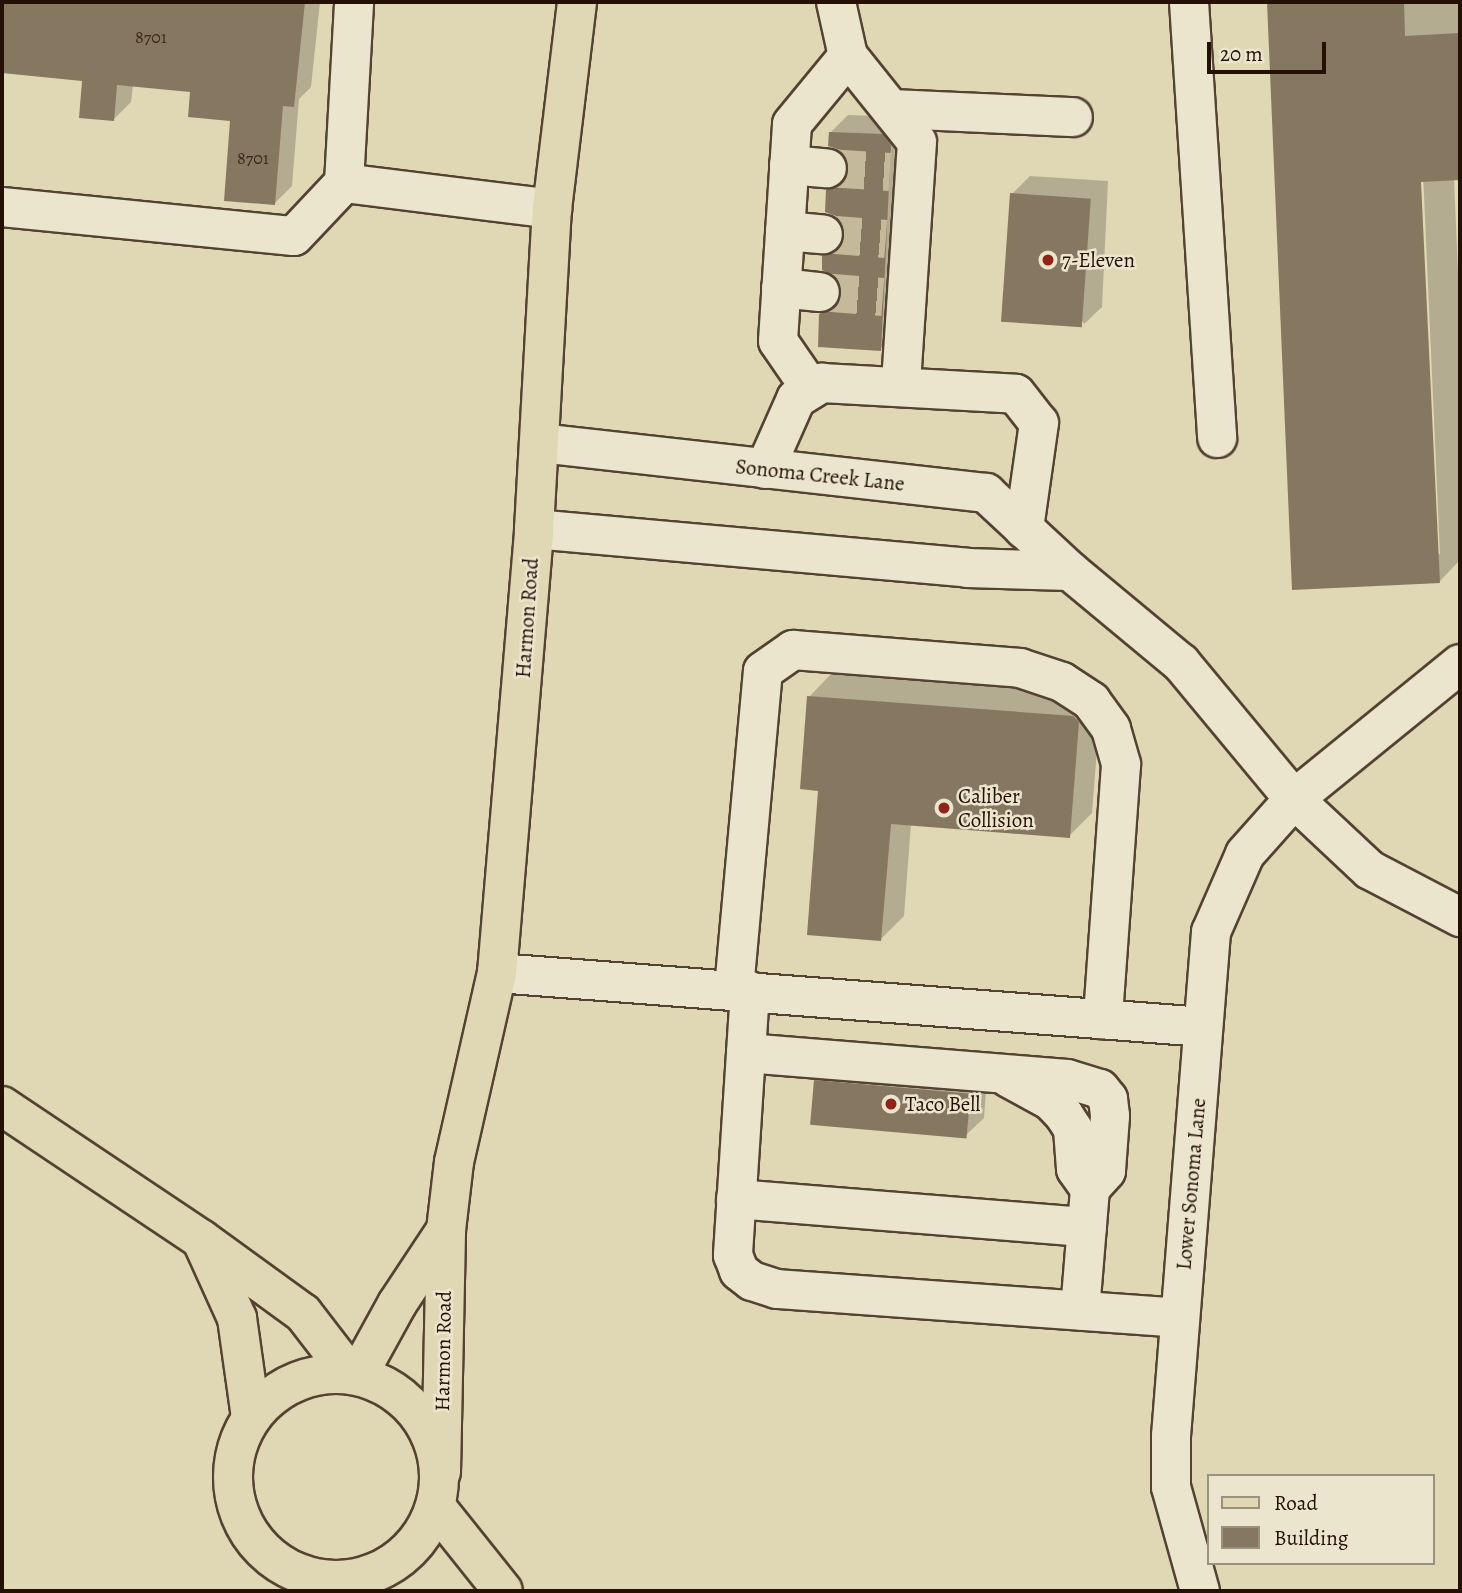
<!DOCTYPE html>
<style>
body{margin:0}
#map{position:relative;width:1462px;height:1593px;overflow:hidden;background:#e0d7b4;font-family:Alegreya,serif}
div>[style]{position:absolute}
.shadow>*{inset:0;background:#0003}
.building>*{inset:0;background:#867760;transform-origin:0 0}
.minor-tunnel>*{height:38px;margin-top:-19px;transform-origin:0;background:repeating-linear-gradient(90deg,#c4b99a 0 38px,transparent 0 57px)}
.roads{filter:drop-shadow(2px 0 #544232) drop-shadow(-2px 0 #544232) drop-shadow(0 2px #544232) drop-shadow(0 -2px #544232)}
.minor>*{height:38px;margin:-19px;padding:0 19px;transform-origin:19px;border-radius:19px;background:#ebe5ce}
.major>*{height:38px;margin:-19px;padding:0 19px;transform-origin:19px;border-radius:19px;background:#e0d7b4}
.major>.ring{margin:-19px;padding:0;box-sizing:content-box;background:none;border:38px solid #e0d7b4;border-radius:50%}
.dots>*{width:19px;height:19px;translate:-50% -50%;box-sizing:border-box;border:4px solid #ebe5ce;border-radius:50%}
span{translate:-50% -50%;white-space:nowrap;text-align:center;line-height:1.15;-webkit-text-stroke:5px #ebe5ce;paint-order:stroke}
.number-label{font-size:18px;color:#3d2a1c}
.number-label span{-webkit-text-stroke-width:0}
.poi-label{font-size:21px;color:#251006}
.left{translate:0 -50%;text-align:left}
.street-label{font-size:21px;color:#251006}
.frame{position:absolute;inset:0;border:4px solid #251006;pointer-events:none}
.legend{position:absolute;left:1207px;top:1474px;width:228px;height:91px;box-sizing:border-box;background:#ebe5ce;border:2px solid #9c907e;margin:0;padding:9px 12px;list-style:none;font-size:21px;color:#251006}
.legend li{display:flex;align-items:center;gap:14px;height:35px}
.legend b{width:35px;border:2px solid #9c907e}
.scale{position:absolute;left:1207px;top:42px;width:119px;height:32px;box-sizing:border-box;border:4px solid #251006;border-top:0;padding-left:9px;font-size:21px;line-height:24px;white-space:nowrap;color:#251006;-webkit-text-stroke:5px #ebe5ce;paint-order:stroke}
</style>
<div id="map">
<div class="shadow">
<div style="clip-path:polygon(2px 2px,320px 2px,311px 87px,299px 99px,292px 186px,275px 203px,232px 119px,192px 91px,133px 85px,131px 102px,113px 120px,84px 79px,2px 71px)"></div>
<div style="clip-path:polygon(evenodd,1268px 2px,1460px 4px,1460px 178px,1454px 179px,1460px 318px,1460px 560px,1439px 582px,1294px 588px,1268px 2px,1419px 173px,1423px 173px,1440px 554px,1437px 554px,1419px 173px)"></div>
<div style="clip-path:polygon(848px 115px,901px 117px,898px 331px,880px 349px,821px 314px,844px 294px,824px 256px,846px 236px,827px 191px,851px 170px,831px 132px)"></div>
<div style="clip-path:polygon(1030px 176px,1108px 181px,1102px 307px,1084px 324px,1012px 194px)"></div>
<div style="clip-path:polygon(832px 673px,1097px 693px,1101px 698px,1092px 813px,1069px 836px,911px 824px,904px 916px,881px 939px,820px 789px,809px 697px)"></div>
<div style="clip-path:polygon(833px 1063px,987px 1076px,984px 1118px,966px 1135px,816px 1081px)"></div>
</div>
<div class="building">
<div style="clip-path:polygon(2px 2px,305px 2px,294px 107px,283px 106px,275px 205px,224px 201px,230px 121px,188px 117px,190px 92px,117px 85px,114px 121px,79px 118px,82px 81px,2px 73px)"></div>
<div style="clip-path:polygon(1267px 2px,1404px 2px,1405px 36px,1460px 33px,1460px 180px,1421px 182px,1440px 583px,1292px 590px)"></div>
<div style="clip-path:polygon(829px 132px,883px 134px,891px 145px,881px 351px,818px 347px,819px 314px,837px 305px,842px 294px,833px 275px,822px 270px,822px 256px,841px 247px,845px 235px,836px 216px,825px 212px,826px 190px,845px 181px,849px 169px,840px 150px,828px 146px)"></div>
<div style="left:1010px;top:193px;width:81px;height:129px;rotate:4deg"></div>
<div style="clip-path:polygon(807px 696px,1073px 716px,1079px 722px,1070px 838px,891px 824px,881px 941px,807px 935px,818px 791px,800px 789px)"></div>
<div style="left:814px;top:1080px;width:157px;height:45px;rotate:5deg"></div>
</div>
<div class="minor-tunnel">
<div style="left:827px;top:168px;width:63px;rotate:3.6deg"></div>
<div style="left:823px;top:234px;width:63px;rotate:4.5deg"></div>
<div style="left:820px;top:292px;width:63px;rotate:4.5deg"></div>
</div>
<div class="roads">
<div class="minor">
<div style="left:836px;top:2px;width:55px;rotate:77.5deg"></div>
<div style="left:848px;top:56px;width:110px;rotate:51.3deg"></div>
<div style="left:917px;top:142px;width:245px;rotate:93.8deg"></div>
<div style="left:1189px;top:2px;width:437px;rotate:86.3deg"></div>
<div style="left:894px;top:109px;width:179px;rotate:2.6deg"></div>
<div style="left:789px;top:165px;width:38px;rotate:5deg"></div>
<div style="left:344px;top:183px;width:181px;rotate:-86.8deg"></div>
<div style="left:2px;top:207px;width:293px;rotate:5.7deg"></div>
<div style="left:294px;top:236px;width:73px;rotate:-46.7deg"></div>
<div style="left:344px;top:183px;width:210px;rotate:7.1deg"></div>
<div style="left:785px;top:231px;width:38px;rotate:5deg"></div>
<div style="left:781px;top:288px;width:39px;rotate:6deg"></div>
<div style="left:811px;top:389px;width:58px;rotate:-124.5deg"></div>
<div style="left:778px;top:341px;width:217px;rotate:-86.3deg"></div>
<div style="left:792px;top:124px;width:88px;rotate:-50.5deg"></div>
<div style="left:540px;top:443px;width:449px;rotate:6.4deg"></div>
<div style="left:986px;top:493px;width:115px;rotate:42.9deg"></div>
<div style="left:1070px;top:571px;width:144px;rotate:39.7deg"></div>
<div style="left:1181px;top:663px;width:177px;rotate:50.3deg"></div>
<div style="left:1294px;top:799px;width:104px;rotate:43.1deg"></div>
<div style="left:1370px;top:870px;width:102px;rotate:27.6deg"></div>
<div style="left:765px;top:469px;width:77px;rotate:-66.1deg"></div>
<div style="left:796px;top:399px;width:31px;rotate:-32deg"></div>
<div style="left:822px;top:383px;width:194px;rotate:3.2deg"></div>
<div style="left:1016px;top:394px;width:37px;rotate:52deg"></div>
<div style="left:1039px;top:423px;width:107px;rotate:98.1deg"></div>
<div style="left:534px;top:529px;width:435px;rotate:5.1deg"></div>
<div style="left:967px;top:568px;width:103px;rotate:1.7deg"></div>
<div style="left:497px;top:973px;width:708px;rotate:4.37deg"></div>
<div style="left:734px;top:989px;width:319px;rotate:-84.8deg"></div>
<div style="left:763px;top:671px;width:37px;rotate:-35deg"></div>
<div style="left:793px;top:650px;width:228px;rotate:4.5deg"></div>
<div style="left:1020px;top:668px;width:44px;rotate:18.4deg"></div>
<div style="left:1062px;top:682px;width:35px;rotate:33deg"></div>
<div style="left:1091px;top:701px;width:34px;rotate:54deg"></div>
<div style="left:1111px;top:729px;width:37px;rotate:74deg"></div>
<div style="left:1121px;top:765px;width:255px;rotate:94.1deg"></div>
<div style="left:750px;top:991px;width:265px;rotate:93.7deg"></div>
<div style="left:733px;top:1255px;width:17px;rotate:69deg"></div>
<div style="left:739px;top:1271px;width:16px;rotate:38deg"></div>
<div style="left:752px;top:1281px;width:26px;rotate:18deg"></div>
<div style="left:777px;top:1289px;width:404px;rotate:4.1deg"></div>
<div style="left:746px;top:1053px;width:322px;rotate:4.6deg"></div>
<div style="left:1067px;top:1079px;width:34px;rotate:17deg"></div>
<div style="left:1100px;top:1089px;width:13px;rotate:51deg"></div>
<div style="left:1108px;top:1099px;width:17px;rotate:83deg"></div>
<div style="left:1110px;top:1116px;width:55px;rotate:94.2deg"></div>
<div style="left:1106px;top:1171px;width:24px;rotate:132deg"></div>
<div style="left:1090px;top:1189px;width:122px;rotate:94.7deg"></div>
<div style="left:1009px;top:1078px;width:48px;rotate:28.7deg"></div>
<div style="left:1051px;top:1101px;width:19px;rotate:47deg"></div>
<div style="left:1064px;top:1115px;width:17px;rotate:57deg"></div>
<div style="left:1073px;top:1129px;width:40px;rotate:85.7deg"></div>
<div style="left:1076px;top:1169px;width:24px;rotate:55deg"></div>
<div style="left:736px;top:1199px;width:352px;rotate:4.6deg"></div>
<div style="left:1200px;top:1591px;width:108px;rotate:-105.6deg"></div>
<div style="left:1171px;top:1487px;width:51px;rotate:-90deg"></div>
<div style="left:1171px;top:1436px;width:506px;rotate:-85.46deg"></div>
<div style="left:1211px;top:932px;width:85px;rotate:-66.4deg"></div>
<div style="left:1245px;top:854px;width:74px;rotate:-48.3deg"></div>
<div style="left:1294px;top:799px;width:214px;rotate:-39.1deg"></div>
</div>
<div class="major">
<div style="left:2px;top:1106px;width:239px;rotate:33.8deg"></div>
<div style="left:201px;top:1239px;width:126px;rotate:36deg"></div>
<div style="left:303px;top:1313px;width:77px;rotate:52.4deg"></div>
<div style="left:202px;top:1241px;width:85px;rotate:65.6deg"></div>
<div style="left:237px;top:1318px;width:101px;rotate:82deg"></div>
<div class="ring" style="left:233px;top:1374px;width:168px;height:168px"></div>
<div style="left:358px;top:1375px;width:81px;rotate:-61.2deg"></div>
<div style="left:397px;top:1304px;width:89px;rotate:-56.5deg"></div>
<div style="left:441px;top:1472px;width:242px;rotate:-88.8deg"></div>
<div style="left:446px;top:1230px;width:68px;rotate:-83.3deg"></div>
<div style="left:454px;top:1162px;width:194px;rotate:-77.2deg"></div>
<div style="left:497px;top:973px;width:446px;rotate:-85.2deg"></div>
<div style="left:534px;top:529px;width:321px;rotate:-86.8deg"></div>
<div style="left:552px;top:209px;width:209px;rotate:-83.1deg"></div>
<div style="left:436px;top:1507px;width:107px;rotate:51.4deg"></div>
</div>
</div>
<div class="dots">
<div style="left:1048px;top:260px;background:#8f2418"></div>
<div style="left:944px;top:808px;background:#8f2418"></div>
<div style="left:891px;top:1104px;background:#8f2418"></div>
</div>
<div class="number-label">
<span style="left:151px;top:37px">8701</span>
<span style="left:253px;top:158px">8701</span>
</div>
<div class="poi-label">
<span class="left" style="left:1062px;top:260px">7-Eleven</span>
<span class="left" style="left:958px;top:808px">Caliber<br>Collision</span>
<span class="left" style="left:905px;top:1104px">Taco Bell</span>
</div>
<div class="street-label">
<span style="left:820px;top:475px;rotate:6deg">Sonoma Creek Lane</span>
<span style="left:527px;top:618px;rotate:-86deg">Harmon Road</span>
<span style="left:1191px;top:1184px;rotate:-85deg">Lower Sonoma Lane</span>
<span style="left:443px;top:1351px;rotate:-89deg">Harmon Road</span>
</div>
<div class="frame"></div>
<ul class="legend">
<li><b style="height:9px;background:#e0d7b4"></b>Road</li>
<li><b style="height:19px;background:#867760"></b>Building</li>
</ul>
<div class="scale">20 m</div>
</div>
